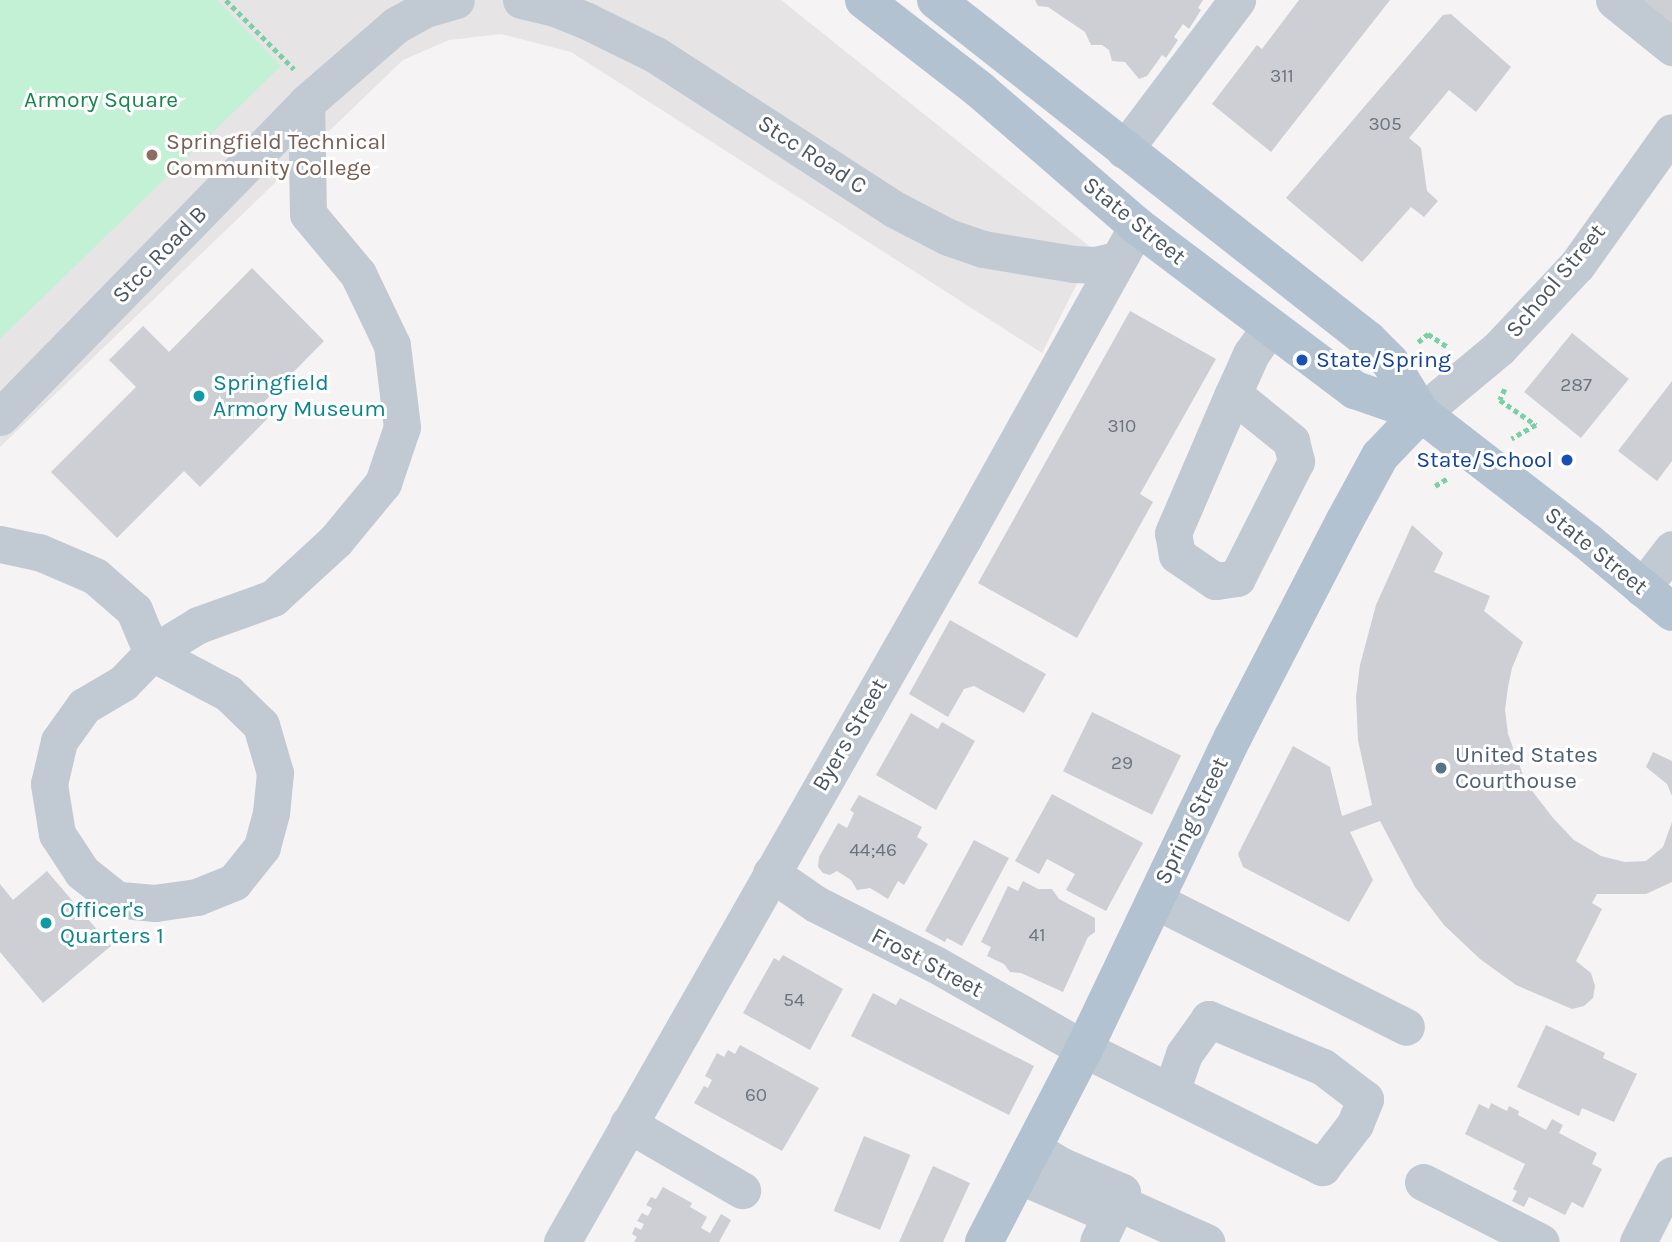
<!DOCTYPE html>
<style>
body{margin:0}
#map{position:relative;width:1672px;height:1242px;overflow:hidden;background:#f5f3f3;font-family:Karla,sans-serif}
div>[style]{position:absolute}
.education>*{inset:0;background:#e6e4e5}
.green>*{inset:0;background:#c3f1d5}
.building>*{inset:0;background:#cdcfd5;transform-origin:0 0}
.path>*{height:4.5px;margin-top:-2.25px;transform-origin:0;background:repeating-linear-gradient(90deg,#7ad0a6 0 5px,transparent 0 8.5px)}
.minor>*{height:37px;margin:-18.5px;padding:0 18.5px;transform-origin:18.5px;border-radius:18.5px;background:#c1cad2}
.major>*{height:38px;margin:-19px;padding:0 19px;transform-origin:19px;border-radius:19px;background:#b3c2d1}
.dots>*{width:19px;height:19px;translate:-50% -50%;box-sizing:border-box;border:4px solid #fff;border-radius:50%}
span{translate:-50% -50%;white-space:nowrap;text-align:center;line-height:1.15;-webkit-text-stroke:6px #fff;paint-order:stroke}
.number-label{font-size:19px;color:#6b747e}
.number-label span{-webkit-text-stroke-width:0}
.park-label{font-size:23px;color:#17864f}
.education-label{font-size:23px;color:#785e54}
.left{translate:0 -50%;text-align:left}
.street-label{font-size:23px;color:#4a5661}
.transit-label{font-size:23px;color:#164399}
.right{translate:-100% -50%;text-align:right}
.culture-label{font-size:23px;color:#0d838f}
.service-label{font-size:23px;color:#4e5e75}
</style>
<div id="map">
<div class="education">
<div style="clip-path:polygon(0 0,781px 0,1094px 250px,1042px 353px,571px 52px,501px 34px,449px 40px,403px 60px,0 447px)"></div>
</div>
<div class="green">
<div style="clip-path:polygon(0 0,217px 0,281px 66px,0 339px)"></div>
</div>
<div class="building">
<div style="clip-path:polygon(1035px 0,1203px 0,1198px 8px,1201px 10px,1189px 29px,1183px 24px,1174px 37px,1178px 40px,1166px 58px,1162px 55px,1147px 76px,1139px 79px,1125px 62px,1112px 61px,1109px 50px,1102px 45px,1091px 45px,1085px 32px,1048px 7px,1038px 6px)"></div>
<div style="clip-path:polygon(1299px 0,1390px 0,1271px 152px,1212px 104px,1257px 45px,1262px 49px)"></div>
<div style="clip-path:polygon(1640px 0,1672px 0,1672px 24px)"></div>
<div style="clip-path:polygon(1451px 14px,1511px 67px,1476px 112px,1449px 90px,1409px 138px,1421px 148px,1427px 191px,1438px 201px,1424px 217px,1411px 207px,1362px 262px,1286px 198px,1443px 15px)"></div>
<div style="clip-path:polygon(252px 268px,324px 341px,261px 405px,271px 415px,200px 487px,184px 471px,117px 538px,51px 472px,136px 387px,109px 360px,143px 326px,169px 352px)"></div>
<div style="clip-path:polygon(1130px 311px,1216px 359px,1140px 494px,1153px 502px,1077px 638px,978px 583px)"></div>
<div style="left:1572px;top:333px;width:73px;height:76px;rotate:39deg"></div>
<div style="clip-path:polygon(1672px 381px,1672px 461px,1657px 481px,1618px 451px)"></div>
<div style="clip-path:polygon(1412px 525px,1443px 553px,1434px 572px,1490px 596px,1484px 611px,1523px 642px,1512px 668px,1508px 687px,1505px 710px,1508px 734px,1526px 783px,1553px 818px,1574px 840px,1601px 856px,1625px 862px,1646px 861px,1663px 847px,1672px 822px,1672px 882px,1646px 894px,1597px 894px,1592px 903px,1602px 909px,1576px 961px,1591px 973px,1595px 986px,1593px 998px,1584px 1006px,1572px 1009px,1516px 985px,1480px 959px,1444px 925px,1415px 887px,1380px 821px,1350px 832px,1373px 880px,1349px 922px,1243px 867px,1238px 854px,1293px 746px,1330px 767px,1342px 816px,1372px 805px,1358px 740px,1356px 697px,1360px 665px,1376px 605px)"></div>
<div style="clip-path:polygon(950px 620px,1046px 674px,1024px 713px,974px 686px,964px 689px,948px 717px,909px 694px)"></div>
<div style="left:1092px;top:712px;width:99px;height:66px;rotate:26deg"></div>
<div style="clip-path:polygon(911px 713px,938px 729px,942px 722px,975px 741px,936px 810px,876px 775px)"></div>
<div style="clip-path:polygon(1653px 752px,1672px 761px,1672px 796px,1667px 784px,1646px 767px)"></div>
<div style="clip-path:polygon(1052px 794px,1143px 843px,1106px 911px,1066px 890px,1075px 874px,1047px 859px,1039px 874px,1015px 861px)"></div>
<div style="clip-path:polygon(859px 795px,922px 827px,917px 837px,928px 844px,904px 885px,898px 881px,888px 899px,870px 888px,857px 890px,851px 880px,837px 871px,830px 875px,823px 873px,818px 867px,819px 857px,838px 823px,847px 828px,854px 813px,850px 810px)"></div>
<div style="clip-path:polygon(974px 840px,1009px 858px,962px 946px,947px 938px,945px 942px,925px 931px)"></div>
<div style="clip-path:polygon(47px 871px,111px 946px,43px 1003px,0 952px,0 884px,13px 900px)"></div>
<div style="clip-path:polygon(1023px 881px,1038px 889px,1052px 889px,1059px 899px,1095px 918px,1095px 932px,1088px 937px,1063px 992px,1021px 973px,1010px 972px,1004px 964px,987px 956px,991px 947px,981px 942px,1008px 886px,1018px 891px)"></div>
<div style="clip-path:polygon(783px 955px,843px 989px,810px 1050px,743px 1013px,774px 958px,779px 961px)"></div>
<div style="clip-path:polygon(873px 993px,896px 1005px,900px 998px,1034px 1066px,1009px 1115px,851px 1036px)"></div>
<div style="clip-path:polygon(1546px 1025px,1605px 1053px,1603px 1058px,1637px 1074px,1614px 1122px,1582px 1108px,1579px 1116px,1517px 1087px)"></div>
<div style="clip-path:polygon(740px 1045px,819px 1088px,782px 1151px,694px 1103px,704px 1086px,708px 1088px,712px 1080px,705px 1076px,717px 1053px,724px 1057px,728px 1050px,735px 1054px)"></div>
<div style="clip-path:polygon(1491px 1103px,1507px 1111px,1509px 1106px,1519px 1111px,1518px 1115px,1546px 1130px,1552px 1119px,1563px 1125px,1559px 1133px,1597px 1153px,1592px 1164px,1602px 1169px,1583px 1208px,1572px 1202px,1565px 1215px,1529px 1197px,1524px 1207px,1512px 1201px,1517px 1191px,1513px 1189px,1525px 1164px,1465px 1134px,1479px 1104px,1489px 1109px)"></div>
<div style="left:864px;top:1136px;width:50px;height:81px;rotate:22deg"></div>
<div style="clip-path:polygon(933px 1166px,970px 1183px,943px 1242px,899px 1242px)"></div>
<div style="clip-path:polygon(663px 1187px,692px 1203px,690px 1207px,707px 1217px,701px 1228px,710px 1233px,721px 1214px,731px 1220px,719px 1242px,634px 1242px,637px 1237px,632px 1234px,635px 1227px,641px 1230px,644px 1224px,637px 1221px,642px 1213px,648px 1216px,652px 1208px,646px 1205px,651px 1197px,656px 1199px)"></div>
</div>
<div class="path">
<div style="left:226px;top:0;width:97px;rotate:45.4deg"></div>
<div style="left:1418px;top:342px;width:13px;rotate:-39deg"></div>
<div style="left:1428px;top:334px;width:24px;rotate:33deg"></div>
<div style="left:1505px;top:389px;width:12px;rotate:114deg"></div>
<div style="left:1500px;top:400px;width:44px;rotate:34.8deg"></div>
<div style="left:1536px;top:425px;width:28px;rotate:150deg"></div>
<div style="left:1435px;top:486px;width:15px;rotate:-32deg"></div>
</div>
<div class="minor">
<div style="left:521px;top:0;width:35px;rotate:13deg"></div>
<div style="left:555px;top:8px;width:35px;rotate:22deg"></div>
<div style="left:587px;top:21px;width:77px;rotate:26.2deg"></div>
<div style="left:656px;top:55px;width:283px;rotate:32.9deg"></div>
<div style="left:894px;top:209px;width:61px;rotate:27.4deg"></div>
<div style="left:948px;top:237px;width:37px;rotate:19deg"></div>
<div style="left:983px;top:249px;width:92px;rotate:9.4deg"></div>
<div style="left:1074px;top:264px;width:21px;rotate:3deg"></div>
<div style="left:1095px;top:265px;width:23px;rotate:-13deg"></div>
<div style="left:1614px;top:0;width:75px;rotate:39deg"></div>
<div style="left:1124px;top:150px;width:188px;rotate:-53deg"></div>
<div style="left:1233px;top:394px;width:75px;rotate:39deg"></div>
<div style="left:1291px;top:441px;width:21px;rotate:76deg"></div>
<div style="left:1296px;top:461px;width:131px;rotate:116.8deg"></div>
<div style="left:1237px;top:578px;width:22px;rotate:172deg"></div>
<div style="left:1215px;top:581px;width:46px;rotate:-145.6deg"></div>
<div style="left:1177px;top:555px;width:22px;rotate:-100deg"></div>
<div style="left:1173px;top:533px;width:151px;rotate:-66.7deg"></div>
<div style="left:1233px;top:394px;width:44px;rotate:-65.8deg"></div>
<div style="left:1251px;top:354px;width:33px;rotate:-55deg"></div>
<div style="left:1421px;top:413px;width:102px;rotate:-39.8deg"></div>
<div style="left:1499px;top:348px;width:114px;rotate:-46.8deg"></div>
<div style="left:1577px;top:265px;width:163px;rotate:-54.5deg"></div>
<div style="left:0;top:417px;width:438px;rotate:-45.7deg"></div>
<div style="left:306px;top:103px;width:119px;rotate:-40.9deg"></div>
<div style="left:396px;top:25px;width:33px;rotate:-29deg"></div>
<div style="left:425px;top:9px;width:32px;rotate:-16deg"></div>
<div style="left:0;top:544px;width:40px;rotate:12deg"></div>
<div style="left:39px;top:552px;width:61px;rotate:23.2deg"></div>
<div style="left:95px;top:576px;width:52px;rotate:41.1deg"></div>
<div style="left:134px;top:610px;width:47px;rotate:67.3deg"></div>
<div style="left:152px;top:653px;width:86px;rotate:27.8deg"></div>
<div style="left:228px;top:693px;width:46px;rotate:44.1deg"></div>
<div style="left:261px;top:725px;width:50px;rotate:73.7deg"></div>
<div style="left:275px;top:773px;width:40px;rotate:95.7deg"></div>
<div style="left:271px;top:813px;width:35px;rotate:105deg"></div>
<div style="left:262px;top:847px;width:45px;rotate:128.7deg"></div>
<div style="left:234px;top:882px;width:40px;rotate:158deg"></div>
<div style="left:197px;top:897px;width:42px;rotate:171.9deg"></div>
<div style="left:155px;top:903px;width:38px;rotate:-175deg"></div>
<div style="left:117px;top:900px;width:45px;rotate:-141.3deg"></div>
<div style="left:82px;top:872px;width:45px;rotate:-123.3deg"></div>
<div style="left:57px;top:834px;width:51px;rotate:-99.1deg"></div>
<div style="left:49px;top:784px;width:44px;rotate:-76.9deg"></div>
<div style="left:59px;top:741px;width:43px;rotate:-54.5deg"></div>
<div style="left:84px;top:706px;width:45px;rotate:-30.5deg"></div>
<div style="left:123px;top:683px;width:42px;rotate:-46deg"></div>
<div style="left:152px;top:653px;width:54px;rotate:-31.3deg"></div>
<div style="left:198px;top:625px;width:80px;rotate:-19.8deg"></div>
<div style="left:273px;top:598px;width:86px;rotate:-42.6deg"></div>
<div style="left:336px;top:540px;width:74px;rotate:-50.5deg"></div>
<div style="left:383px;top:483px;width:59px;rotate:-71.3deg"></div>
<div style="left:402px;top:427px;width:83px;rotate:-97deg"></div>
<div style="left:392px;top:345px;width:79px;rotate:-115.6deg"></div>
<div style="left:358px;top:274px;width:78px;rotate:-129.8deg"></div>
<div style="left:308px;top:214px;width:111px;rotate:-91deg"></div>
<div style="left:1642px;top:588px;width:49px;rotate:-52.4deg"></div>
<div style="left:771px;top:873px;width:55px;rotate:34.6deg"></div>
<div style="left:816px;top:904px;width:133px;rotate:26.8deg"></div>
<div style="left:935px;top:964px;width:172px;rotate:29.7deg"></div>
<div style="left:1084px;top:1049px;width:266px;rotate:26.4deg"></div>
<div style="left:1322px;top:1167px;width:54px;rotate:-52.5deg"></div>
<div style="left:1355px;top:1124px;width:27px;rotate:-68deg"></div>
<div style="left:1365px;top:1099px;width:53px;rotate:-142.7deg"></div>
<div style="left:1323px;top:1067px;width:124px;rotate:-157.2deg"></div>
<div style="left:1209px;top:1019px;width:43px;rotate:125.5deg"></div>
<div style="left:1184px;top:1054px;width:39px;rotate:109deg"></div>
<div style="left:1154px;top:900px;width:282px;rotate:26.7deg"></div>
<div style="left:628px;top:1124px;width:132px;rotate:30.1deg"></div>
<div style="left:1032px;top:1148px;width:35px;rotate:31deg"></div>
<div style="left:1062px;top:1166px;width:65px;rotate:23.4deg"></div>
<div style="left:1122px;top:1192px;width:55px;rotate:115.6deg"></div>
<div style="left:1018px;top:1175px;width:101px;rotate:23.3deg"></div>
<div style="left:1423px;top:1182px;width:132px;rotate:27deg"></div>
<div style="left:1117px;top:1202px;width:98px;rotate:24.2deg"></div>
<div style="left:562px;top:1242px;width:812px;rotate:-60.31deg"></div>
<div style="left:964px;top:537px;width:356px;rotate:-60.9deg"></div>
<div style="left:1638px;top:1242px;width:75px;rotate:-63.1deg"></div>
</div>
<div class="major">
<div style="left:864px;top:0;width:147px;rotate:37.8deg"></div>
<div style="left:980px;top:90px;width:208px;rotate:40.9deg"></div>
<div style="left:1137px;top:226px;width:273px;rotate:37deg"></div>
<div style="left:1355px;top:390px;width:70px;rotate:19.2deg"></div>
<div style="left:936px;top:0;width:550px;rotate:38.2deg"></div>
<div style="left:1368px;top:340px;width:31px;rotate:45deg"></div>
<div style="left:1390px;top:362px;width:60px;rotate:58.7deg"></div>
<div style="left:1421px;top:413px;width:211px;rotate:37.7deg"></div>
<div style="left:1588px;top:542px;width:109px;rotate:39.8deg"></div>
<div style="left:984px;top:1242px;width:217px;rotate:-62.6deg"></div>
<div style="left:1084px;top:1049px;width:346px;rotate:-64.5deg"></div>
<div style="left:1233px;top:737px;width:242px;rotate:-62.7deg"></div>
<div style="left:1344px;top:522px;width:75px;rotate:-61.4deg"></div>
<div style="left:1380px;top:456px;width:59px;rotate:-46.4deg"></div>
</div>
<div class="dots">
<div style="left:152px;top:155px;background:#8d6e63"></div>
<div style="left:1302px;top:360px;background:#1a4fb4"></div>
<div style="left:199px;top:396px;background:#0f9aa8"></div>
<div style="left:1567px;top:460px;background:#1a4fb4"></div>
<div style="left:1441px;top:768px;background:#5c6f8a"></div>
<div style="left:46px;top:923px;background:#0f9aa8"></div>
</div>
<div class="number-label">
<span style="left:1282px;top:77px">311</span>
<span style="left:1385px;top:125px">305</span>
<span style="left:1576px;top:386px">287</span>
<span style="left:1122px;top:427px">310</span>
<span style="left:1122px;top:764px">29</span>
<span style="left:873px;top:851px">44;46</span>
<span style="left:1037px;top:936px">41</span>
<span style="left:794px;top:1001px">54</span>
<span style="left:756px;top:1096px">60</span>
</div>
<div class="park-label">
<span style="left:101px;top:100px">Armory Square</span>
</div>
<div class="education-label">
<span class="left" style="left:166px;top:155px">Springfield Technical<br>Community College</span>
</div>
<div class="street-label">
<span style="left:812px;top:155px;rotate:33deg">Stcc Road C</span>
<span style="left:1134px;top:221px;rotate:39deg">State Street</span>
<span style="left:160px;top:255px;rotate:-46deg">Stcc Road B</span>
<span style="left:1556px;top:281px;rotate:-50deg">School Street</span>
<span style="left:1596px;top:551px;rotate:39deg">State Street</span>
<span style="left:850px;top:735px;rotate:-60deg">Byers Street</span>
<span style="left:1192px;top:821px;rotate:-64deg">Spring Street</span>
<span style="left:927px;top:963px;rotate:28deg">Frost Street</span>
</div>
<div class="transit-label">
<span class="left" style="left:1316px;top:360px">State/Spring</span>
<span class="right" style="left:1553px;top:460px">State/School</span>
</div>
<div class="culture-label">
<span class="left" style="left:213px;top:396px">Springfield<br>Armory Museum</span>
<span class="left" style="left:60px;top:923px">Officer's<br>Quarters 1</span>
</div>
<div class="service-label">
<span class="left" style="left:1455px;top:768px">United States<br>Courthouse</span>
</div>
</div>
